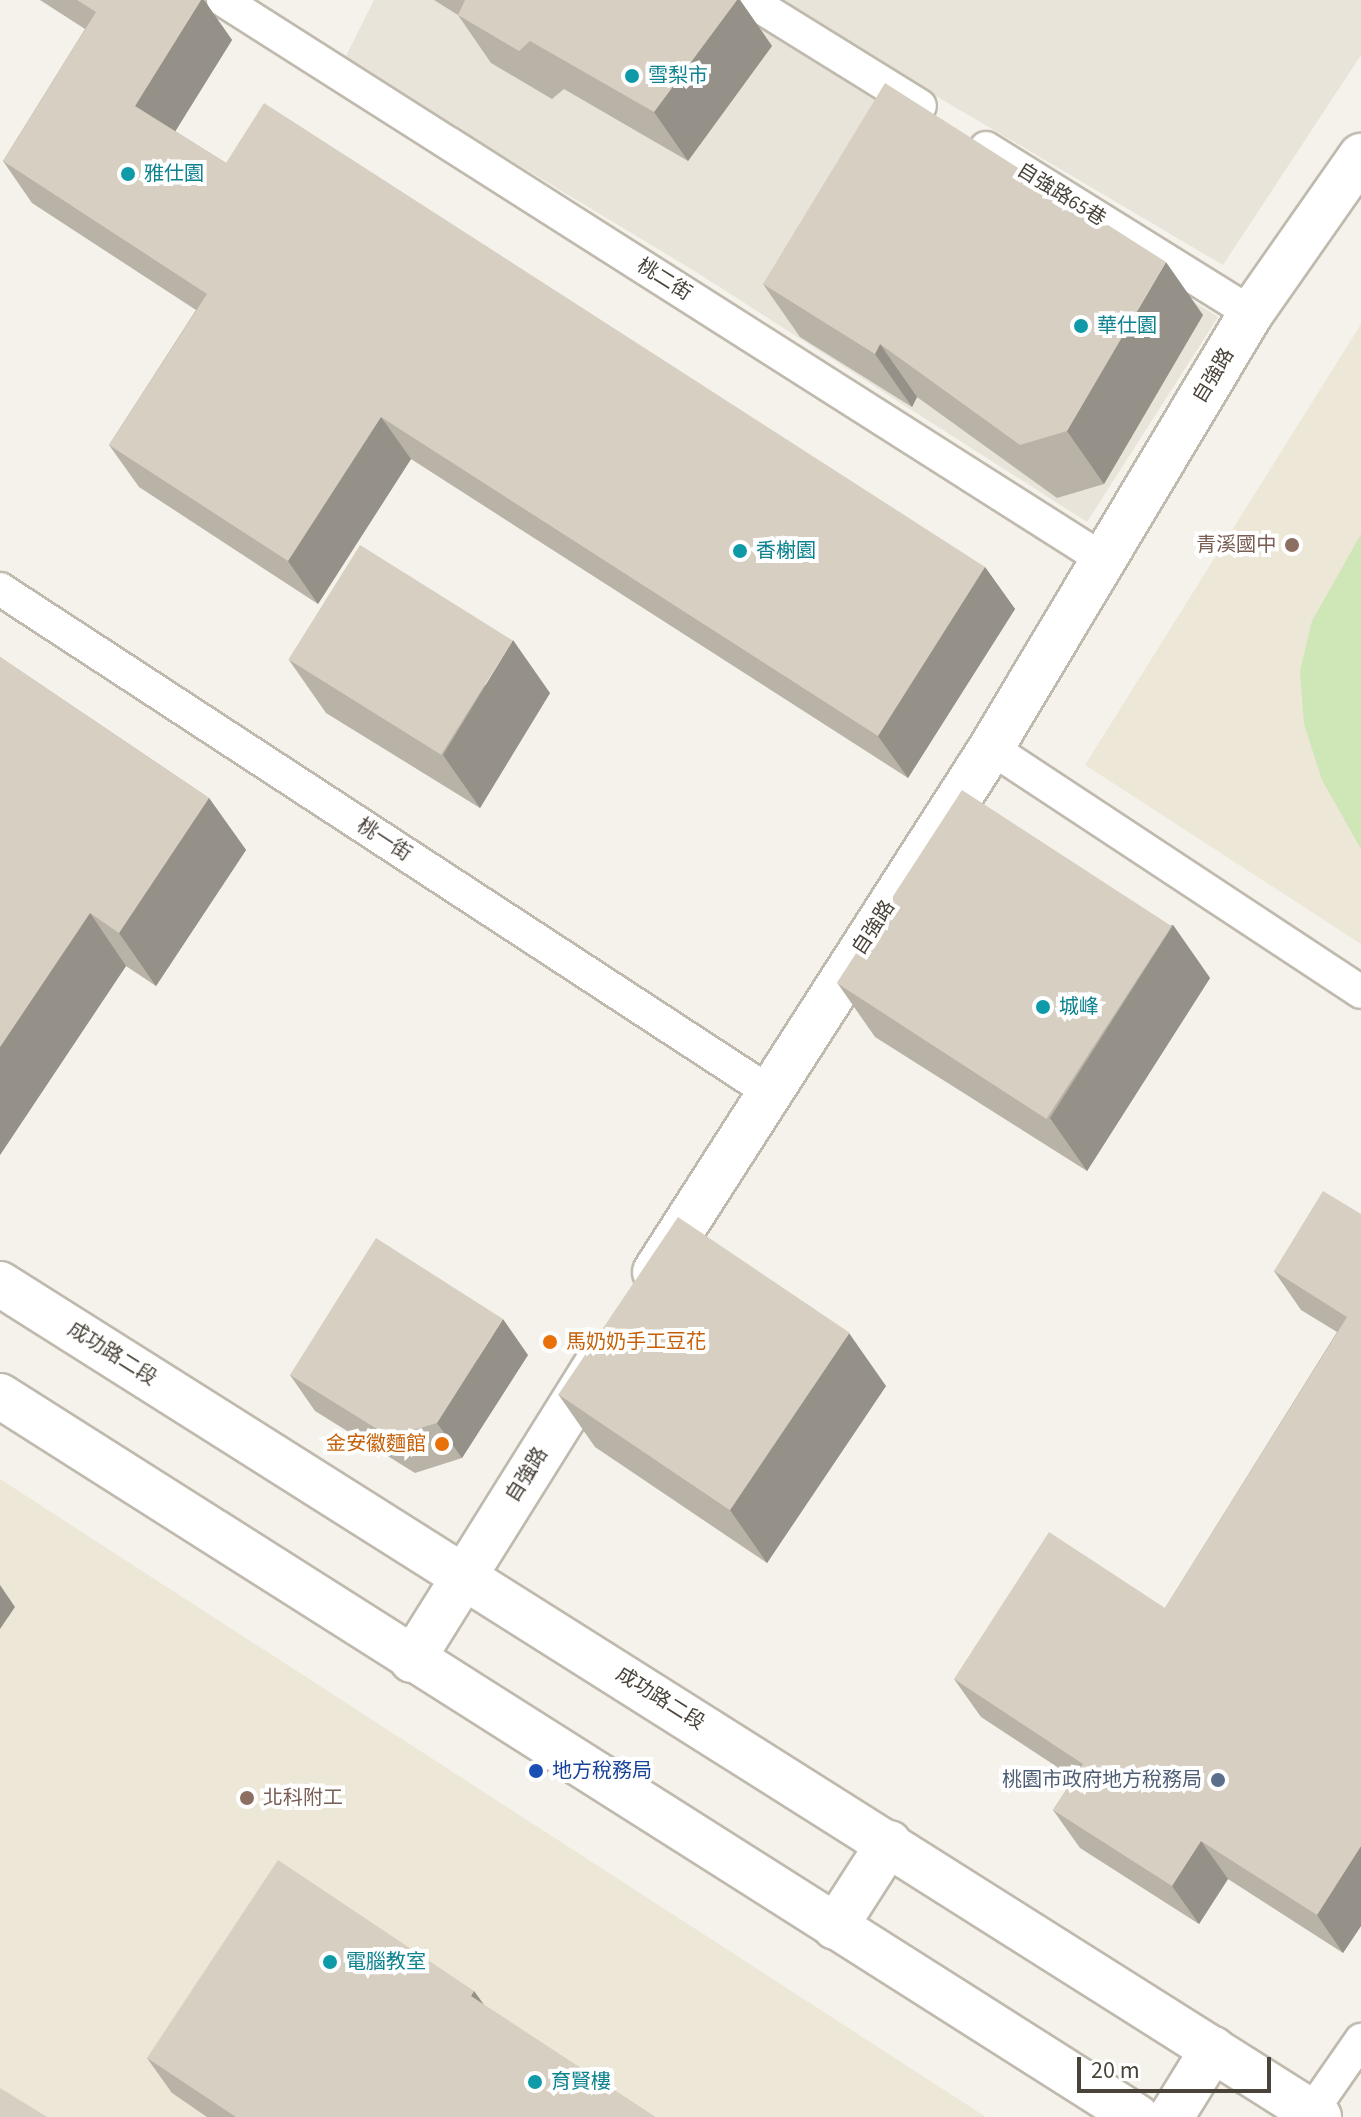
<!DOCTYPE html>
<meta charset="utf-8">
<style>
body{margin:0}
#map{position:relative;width:1361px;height:2117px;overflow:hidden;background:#f5f2ec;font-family:"Source Sans 3","Noto Sans TC",sans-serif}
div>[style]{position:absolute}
.residential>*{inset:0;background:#e8e4da}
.education>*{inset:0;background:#ede7d7}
.green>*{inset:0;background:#cfe6b7}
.roads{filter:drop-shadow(2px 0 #c0baae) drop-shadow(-2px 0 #c0baae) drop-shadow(0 2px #c0baae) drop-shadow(0 -2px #c0baae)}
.service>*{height:32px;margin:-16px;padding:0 16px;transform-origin:16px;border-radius:16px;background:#fff}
.minor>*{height:44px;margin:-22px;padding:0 22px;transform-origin:22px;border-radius:22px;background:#fff}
.tertiary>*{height:44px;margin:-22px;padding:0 22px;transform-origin:22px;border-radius:22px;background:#fff}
.wall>*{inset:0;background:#b8b2a7}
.shaded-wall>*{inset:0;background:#969188}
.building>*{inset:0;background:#d6cfc2;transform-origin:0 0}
.dots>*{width:22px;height:22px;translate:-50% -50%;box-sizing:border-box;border:4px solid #fff;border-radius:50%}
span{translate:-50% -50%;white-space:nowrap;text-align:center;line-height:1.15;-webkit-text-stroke:8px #fff;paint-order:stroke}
.culture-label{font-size:20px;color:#0d838f}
.left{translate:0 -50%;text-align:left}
.street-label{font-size:20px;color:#494339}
.education-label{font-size:20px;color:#785e54}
.right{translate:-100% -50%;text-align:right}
.food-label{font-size:20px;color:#c56008}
.transit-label{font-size:20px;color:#164399}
.service-label{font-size:20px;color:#4e5e75}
.scale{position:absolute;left:1077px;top:2057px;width:194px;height:36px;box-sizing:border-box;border:4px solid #494339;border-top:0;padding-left:10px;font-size:24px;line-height:28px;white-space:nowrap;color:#494339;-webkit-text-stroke:6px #fff;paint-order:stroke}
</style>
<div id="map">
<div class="residential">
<div style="clip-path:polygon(374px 0,724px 0,824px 68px,1218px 317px,1087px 522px,696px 272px,344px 60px)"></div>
<div style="clip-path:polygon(773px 0,1361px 0,1361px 55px,1223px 265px)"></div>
</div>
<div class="education">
<div style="clip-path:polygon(1361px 324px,1361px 944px,1085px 765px)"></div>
<div style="clip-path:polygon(0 1479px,986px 2117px,0 2117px)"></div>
</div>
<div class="green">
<div style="clip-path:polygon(1361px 534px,1361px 849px,1322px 780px,1304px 724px,1300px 671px,1312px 621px)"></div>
</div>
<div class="roads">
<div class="service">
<div style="left:223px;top:0;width:1044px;rotate:32.44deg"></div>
<div style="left:749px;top:0;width:201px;rotate:31.8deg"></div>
<div style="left:986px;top:148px;width:312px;rotate:31.9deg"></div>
<div style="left:0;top:589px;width:918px;rotate:33.17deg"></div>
<div style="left:991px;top:748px;width:443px;rotate:33.4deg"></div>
<div style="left:1311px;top:2112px;width:88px;rotate:-55.2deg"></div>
</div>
<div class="minor">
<div style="left:655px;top:1272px;width:622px;rotate:-57.33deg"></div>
<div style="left:991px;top:748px;width:507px;rotate:-59.13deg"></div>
<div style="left:1251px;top:313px;width:192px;rotate:-55deg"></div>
<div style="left:412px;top:1660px;width:356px;rotate:-58deg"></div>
</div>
<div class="tertiary">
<div style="left:0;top:1284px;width:1560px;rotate:32.27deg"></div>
<div style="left:0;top:1396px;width:1346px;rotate:32.38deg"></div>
<div style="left:835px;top:1927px;width:100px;rotate:-57.3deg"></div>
<div style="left:1171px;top:2117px;width:80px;rotate:-58.3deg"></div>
</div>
</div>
<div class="wall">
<div style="clip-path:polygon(40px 0,204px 0,232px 40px,175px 131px,226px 163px,985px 567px,1015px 609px,908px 778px,411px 459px,318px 604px,139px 487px,109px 445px,196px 310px,32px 203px,3px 161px,85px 29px)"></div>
<div style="clip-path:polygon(434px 0,740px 0,772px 46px,688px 161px,564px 89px,552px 99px,491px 63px,458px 15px)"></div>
<div style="clip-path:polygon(763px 284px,1203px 315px,1104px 484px,1057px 498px,917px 397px,912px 407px,800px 337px)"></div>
<div style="clip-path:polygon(0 657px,209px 798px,246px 850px,156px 986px,126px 966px,0 1155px)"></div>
<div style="clip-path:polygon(289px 660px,550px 693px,480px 808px,326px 713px)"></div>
<div style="clip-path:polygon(1173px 925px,1210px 978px,1087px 1171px,875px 1037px,838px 984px)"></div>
<div style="clip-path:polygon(1361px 1214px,1361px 1926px,1343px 1953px,1228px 1879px,1199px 1924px,1080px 1848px,1053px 1810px,1074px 1778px,981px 1717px,954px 1679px,1165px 1608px,1337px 1332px,1301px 1310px,1274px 1271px)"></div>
<div style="clip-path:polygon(528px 1355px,462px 1458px,415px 1473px,315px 1411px,290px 1375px)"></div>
<div style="clip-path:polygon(886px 1386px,767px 1563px,595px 1447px,558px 1394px)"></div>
<div style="clip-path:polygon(474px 1991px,484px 2005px,655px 2117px,207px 2117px,172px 2093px,147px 2058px)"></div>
</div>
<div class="shaded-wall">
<div style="clip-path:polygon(201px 0,204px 0,232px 40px,165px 148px,135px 106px)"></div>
<div style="clip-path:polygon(737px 0,740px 0,772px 46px,688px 161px,654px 112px)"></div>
<div style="clip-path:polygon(1166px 262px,1203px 315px,1104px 484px,1067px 431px)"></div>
<div style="clip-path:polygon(880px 344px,917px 397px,912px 407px,875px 354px)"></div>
<div style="clip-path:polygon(381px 417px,411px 459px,318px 604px,288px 561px)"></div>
<div style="clip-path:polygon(985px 567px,1015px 609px,908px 778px,878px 736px)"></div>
<div style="clip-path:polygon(513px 640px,550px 693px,480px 808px,443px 755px)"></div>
<div style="clip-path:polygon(209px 798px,246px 850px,156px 986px,119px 933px)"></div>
<div style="clip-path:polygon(90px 913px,126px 966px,0 1155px,0 1047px)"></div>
<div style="clip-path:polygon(1173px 925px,1210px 978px,1087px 1171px,1050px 1118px)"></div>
<div style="clip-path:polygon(503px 1319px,528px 1355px,462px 1458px,437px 1423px)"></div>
<div style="clip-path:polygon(849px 1333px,886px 1386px,767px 1563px,730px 1510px)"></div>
<div style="clip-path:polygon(0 1585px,15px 1607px,0 1629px)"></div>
<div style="clip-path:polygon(1201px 1841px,1228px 1879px,1199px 1924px,1172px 1886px)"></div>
<div style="clip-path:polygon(1361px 1846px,1361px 1926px,1343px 1953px,1317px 1915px)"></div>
<div style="clip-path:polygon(474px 1991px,500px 2027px,471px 1996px)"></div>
</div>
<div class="building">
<div style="clip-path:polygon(77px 0,201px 0,135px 106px,226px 163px,264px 103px,985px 567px,878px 736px,381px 417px,288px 561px,109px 445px,207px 294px,3px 161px,96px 12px)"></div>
<div style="clip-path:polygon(465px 0,737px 0,654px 112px,530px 41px,519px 51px,458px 15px)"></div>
<div style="clip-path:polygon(885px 83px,1166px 262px,1067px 431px,1020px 445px,880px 344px,875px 354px,763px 284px)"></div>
<div style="left:360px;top:545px;width:180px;height:135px;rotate:32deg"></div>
<div style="clip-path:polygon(0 657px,209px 798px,119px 933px,90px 913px,0 1047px)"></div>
<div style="left:962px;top:790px;width:250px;height:230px;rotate:33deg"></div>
<div style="clip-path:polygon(1323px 1191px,1361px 1214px,1361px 1846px,1317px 1915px,1201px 1841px,1172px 1886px,1053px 1810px,1083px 1764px,954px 1679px,1049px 1532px,1165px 1608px,1347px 1317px,1274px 1271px)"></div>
<div style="left:678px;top:1217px;width:207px;height:214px;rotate:34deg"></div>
<div style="clip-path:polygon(376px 1238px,503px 1319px,437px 1423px,390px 1437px,290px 1375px)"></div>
<div style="clip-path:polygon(278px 1860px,474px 1991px,471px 1996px,655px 2117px,236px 2117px,147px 2058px)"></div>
<div style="clip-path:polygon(0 2088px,47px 2117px,0 2117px)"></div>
</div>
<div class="dots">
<div style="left:632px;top:76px;background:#0f9aa8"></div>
<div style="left:128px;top:174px;background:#0f9aa8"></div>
<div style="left:1081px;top:326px;background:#0f9aa8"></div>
<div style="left:1292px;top:545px;background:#8d6e63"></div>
<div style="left:740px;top:551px;background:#0f9aa8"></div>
<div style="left:1043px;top:1007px;background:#0f9aa8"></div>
<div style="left:550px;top:1342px;background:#e8710a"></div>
<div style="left:442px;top:1444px;background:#e8710a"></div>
<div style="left:536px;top:1771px;background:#1a4fb4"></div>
<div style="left:1218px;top:1780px;background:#5c6f8a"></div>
<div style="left:247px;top:1798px;background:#8d6e63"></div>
<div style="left:330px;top:1962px;background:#0f9aa8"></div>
<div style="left:535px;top:2082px;background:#0f9aa8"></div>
</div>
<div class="culture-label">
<span class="left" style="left:648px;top:76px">雪梨市</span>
<span class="left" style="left:144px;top:174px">雅仕園</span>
<span class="left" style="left:1097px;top:326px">華仕園</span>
<span class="left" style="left:756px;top:551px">香榭園</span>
<span class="left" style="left:1059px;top:1007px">城峰</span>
<span class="left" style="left:346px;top:1962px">電腦教室</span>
<span class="left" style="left:551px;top:2082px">育賢樓</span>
</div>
<div class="street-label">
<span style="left:1061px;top:195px;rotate:32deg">自強路65巷</span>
<span style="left:664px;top:280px;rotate:32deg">桃二街</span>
<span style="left:1214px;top:376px;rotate:-59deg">自強路</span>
<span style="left:384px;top:840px;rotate:33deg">桃一街</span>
<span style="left:874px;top:928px;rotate:-57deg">自強路</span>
<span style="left:112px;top:1354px;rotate:32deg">成功路二段</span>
<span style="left:527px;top:1475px;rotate:-58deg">自強路</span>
<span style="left:660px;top:1699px;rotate:32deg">成功路二段</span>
</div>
<div class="education-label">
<span class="right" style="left:1276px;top:545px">青溪國中</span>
<span class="left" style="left:263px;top:1798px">北科附工</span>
</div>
<div class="food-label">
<span class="left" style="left:566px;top:1342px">馬奶奶手工豆花</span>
<span class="right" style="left:426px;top:1444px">金安徽麵館</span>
</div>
<div class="transit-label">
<span class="left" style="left:552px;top:1771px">地方稅務局</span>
</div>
<div class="service-label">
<span class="right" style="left:1202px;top:1780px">桃園市政府地方稅務局</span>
</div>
<div class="scale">20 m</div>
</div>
